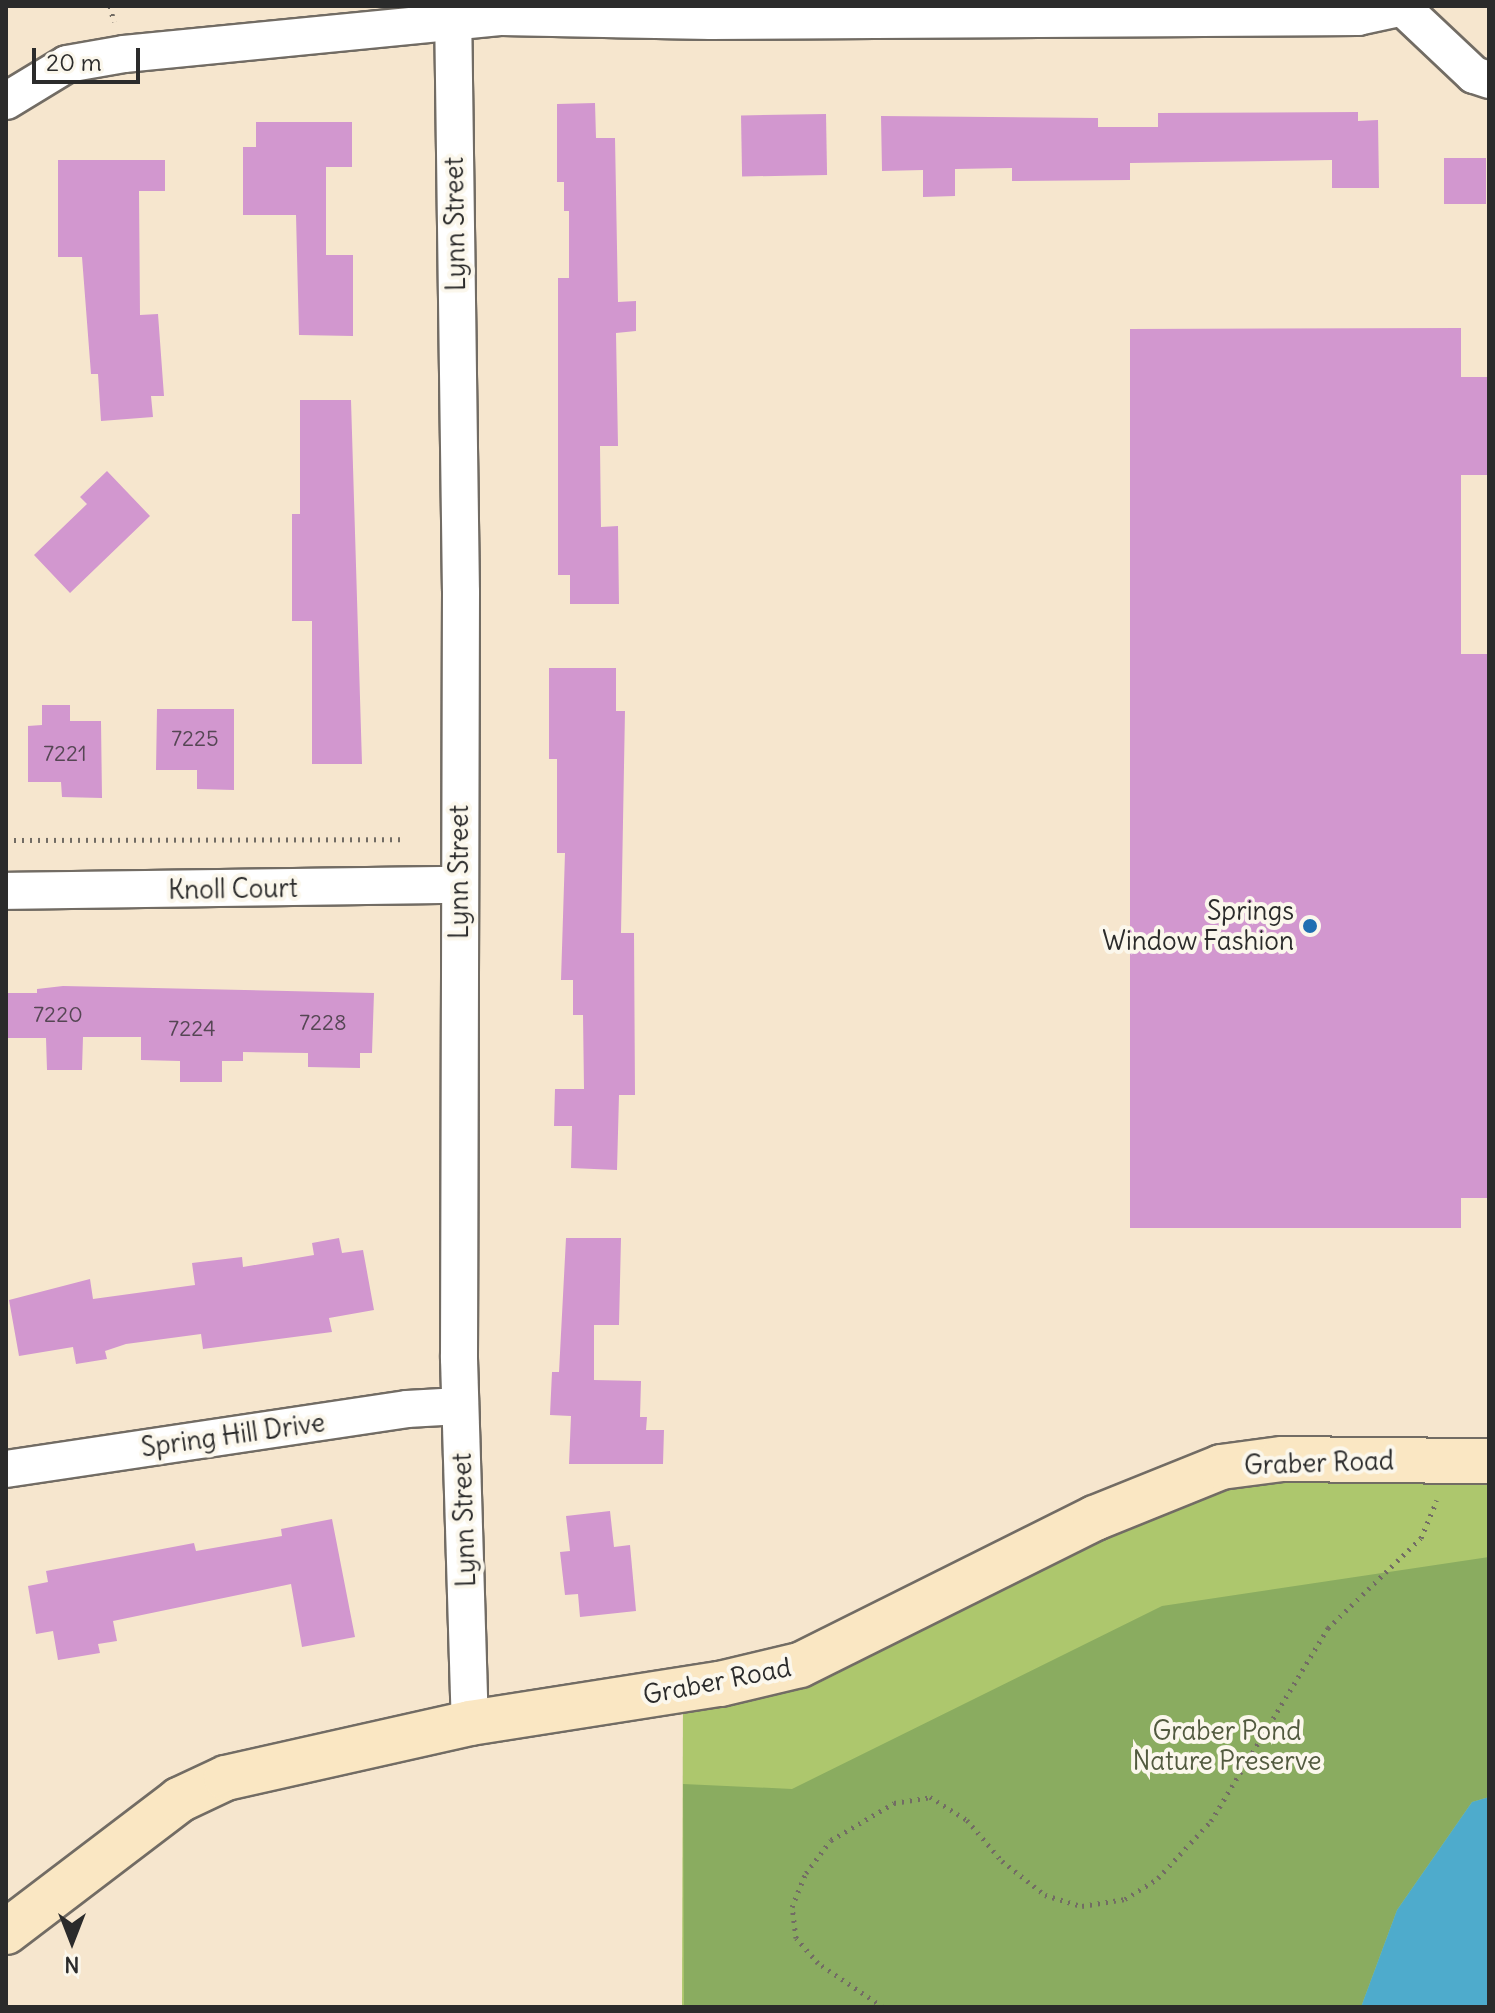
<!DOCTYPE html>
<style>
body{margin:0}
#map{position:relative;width:1495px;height:2013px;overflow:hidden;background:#f6e6ce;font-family:Delius,sans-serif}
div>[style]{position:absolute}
.green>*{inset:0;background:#adc76d}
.forest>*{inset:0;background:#8aac60}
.water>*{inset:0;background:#4eabcc}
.building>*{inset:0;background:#d297cf;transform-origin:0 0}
.path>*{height:5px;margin-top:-2.5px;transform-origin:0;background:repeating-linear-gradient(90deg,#726c64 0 2px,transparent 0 8px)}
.roads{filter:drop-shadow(2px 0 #726c64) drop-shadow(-2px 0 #726c64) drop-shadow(0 2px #726c64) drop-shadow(0 -2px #726c64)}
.street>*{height:36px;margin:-18px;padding:0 18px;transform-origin:18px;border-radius:18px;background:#fff}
.secondary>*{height:44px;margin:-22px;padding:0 22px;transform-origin:22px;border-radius:22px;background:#fae7c3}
.dots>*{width:22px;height:22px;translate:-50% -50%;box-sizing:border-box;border:4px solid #fbf7ec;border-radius:50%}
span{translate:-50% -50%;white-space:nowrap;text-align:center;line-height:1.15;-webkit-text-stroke:8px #fbf7ec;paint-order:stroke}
.number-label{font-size:22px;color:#554654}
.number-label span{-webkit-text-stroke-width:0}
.street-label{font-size:26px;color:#2b2b2b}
.poi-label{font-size:26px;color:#2b2b2b}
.right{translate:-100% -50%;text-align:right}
.park-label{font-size:26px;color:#525a3f}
.frame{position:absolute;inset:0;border:8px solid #2b2b2b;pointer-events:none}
.north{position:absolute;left:32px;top:1901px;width:80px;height:80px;-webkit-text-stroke:6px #fbf7ec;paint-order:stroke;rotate:180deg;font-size:22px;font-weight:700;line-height:32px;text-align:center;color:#2b2b2b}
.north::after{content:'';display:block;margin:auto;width:28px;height:36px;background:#2b2b2b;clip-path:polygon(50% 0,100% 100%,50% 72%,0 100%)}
.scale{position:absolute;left:32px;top:48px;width:108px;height:36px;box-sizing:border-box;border:4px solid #2b2b2b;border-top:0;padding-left:10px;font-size:24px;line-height:28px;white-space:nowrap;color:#2b2b2b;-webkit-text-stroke:6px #fbf7ec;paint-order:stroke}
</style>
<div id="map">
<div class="green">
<div style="clip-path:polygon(1489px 1461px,1489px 2007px,682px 2007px,683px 1690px,1221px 1467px)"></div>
</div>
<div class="forest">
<div style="clip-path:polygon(1489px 1557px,1489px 1797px,1472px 1802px,1397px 1910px,1361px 2007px,684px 2007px,683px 1784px,792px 1789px,1162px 1606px)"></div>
</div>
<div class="water">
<div style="clip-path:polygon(1489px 1797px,1489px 2007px,1361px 2007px,1397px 1910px,1472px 1802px)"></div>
</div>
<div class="building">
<div style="clip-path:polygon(595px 103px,596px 138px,615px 138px,618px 302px,636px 301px,636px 331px,616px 333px,618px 446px,600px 446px,601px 527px,618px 526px,619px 604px,570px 604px,570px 575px,558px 575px,558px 278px,569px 278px,569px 211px,564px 211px,564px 182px,557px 182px,557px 104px)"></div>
<div style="clip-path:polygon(1358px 112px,1358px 121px,1378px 120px,1379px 188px,1332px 188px,1332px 160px,1130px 163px,1130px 180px,1012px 181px,1012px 168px,955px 169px,955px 196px,923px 197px,923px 170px,882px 171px,881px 116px,1098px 118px,1098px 127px,1158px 127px,1158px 113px)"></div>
<div style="left:826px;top:114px;width:61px;height:85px;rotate:89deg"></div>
<div style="clip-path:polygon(256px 122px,352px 122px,352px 167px,326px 167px,326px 255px,353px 255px,353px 336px,299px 335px,296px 215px,243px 215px,243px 147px,256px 147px)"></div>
<div style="left:1444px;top:158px;width:42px;height:46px"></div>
<div style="clip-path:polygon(58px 160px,165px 160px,165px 191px,139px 191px,140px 315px,158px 314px,164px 396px,151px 396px,153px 417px,101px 421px,98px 374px,91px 374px,82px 257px,58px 257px)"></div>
<div style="clip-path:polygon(1461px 328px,1461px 377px,1489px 377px,1489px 475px,1461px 475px,1461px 654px,1489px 654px,1489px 1198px,1461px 1198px,1461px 1228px,1130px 1228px,1130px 329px)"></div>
<div style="clip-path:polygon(300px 400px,351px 400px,362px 764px,312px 764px,312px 621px,292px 621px,292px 514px,300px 514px)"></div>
<div style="clip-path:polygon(107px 471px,150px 516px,70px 593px,34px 555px,87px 504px,80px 497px)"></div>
<div style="clip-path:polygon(549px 668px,616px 668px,616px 711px,625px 711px,621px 933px,634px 933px,635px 1095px,619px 1095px,617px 1170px,571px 1168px,572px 1126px,554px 1126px,555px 1089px,584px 1089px,583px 1015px,573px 1015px,573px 980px,561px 980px,565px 853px,557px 853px,557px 759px,549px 759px)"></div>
<div style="clip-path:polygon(42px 705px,70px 705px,70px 721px,101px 721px,102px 798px,62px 797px,61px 782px,28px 782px,28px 726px,42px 725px)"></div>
<div style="clip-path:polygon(157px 709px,234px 709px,234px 790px,197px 789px,197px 770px,156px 770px)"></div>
<div style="clip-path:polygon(63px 986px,374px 993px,372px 1053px,360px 1053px,360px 1068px,308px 1067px,308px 1053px,243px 1052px,243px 1061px,222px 1061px,222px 1082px,180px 1082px,180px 1061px,141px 1060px,141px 1037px,83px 1037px,82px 1070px,47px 1070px,46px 1038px,6px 1038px,6px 993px,37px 993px,37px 989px)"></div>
<div style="clip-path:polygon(339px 1238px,342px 1253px,363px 1250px,374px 1310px,329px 1318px,332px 1332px,203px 1349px,201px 1334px,126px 1344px,105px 1351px,107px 1359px,76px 1364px,73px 1347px,19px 1356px,9px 1300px,90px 1279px,93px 1299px,195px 1285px,192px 1263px,242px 1257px,243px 1267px,314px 1255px,312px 1243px)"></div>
<div style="clip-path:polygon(566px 1238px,621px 1238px,619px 1325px,594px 1325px,594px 1380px,641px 1381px,640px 1417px,647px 1417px,646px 1430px,664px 1430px,663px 1464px,569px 1464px,571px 1416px,550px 1415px,552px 1372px,559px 1372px)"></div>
<div style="clip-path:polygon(610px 1511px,614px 1547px,630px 1545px,636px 1611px,580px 1617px,578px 1594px,565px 1595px,560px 1552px,570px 1551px,566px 1516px)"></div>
<div style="clip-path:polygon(332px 1519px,355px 1637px,302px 1647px,291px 1584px,113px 1621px,117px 1641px,98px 1644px,100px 1653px,58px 1660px,53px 1631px,36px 1634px,28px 1586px,48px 1582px,46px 1571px,194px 1543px,196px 1551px,282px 1536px,281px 1529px)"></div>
</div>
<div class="path">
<div style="left:110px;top:6px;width:16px;rotate:76deg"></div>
<div style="left:6px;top:840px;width:400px;rotate:-0.1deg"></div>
<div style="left:883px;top:2007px;width:78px;rotate:-145.9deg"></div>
<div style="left:818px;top:1963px;width:33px;rotate:-131deg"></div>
<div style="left:796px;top:1938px;width:31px;rotate:-97deg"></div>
<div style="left:792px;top:1907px;width:37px;rotate:-68deg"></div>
<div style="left:806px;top:1873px;width:41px;rotate:-52.9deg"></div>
<div style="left:831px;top:1840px;width:73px;rotate:-30.4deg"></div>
<div style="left:894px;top:1803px;width:36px;rotate:-9deg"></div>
<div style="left:930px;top:1797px;width:44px;rotate:31.9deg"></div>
<div style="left:967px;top:1820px;width:54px;rotate:49.5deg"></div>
<div style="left:1002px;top:1861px;width:55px;rotate:38.3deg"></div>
<div style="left:1045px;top:1895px;width:39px;rotate:17deg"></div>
<div style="left:1082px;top:1906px;width:44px;rotate:-9.2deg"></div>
<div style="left:1125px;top:1899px;width:39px;rotate:-32deg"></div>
<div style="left:1158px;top:1878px;width:78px;rotate:-47.1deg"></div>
<div style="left:1211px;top:1821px;width:226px;rotate:-58.8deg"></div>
<div style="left:1328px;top:1628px;width:129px;rotate:-44.1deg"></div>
<div style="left:1421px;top:1538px;width:41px;rotate:-67.2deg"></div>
</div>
<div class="roads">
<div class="street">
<div style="left:453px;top:6px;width:586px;rotate:89.22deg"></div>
<div style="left:461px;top:592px;width:767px;rotate:90.15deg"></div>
<div style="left:459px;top:1359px;width:364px;rotate:88.3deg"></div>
<div style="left:1404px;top:9px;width:96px;rotate:43.3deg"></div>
<div style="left:1474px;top:75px;width:16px;rotate:18deg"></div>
<div style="left:6px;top:101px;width:71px;rotate:-31.2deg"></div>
<div style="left:67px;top:64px;width:58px;rotate:-10deg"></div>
<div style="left:124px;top:54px;width:380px;rotate:-5.6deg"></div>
<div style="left:502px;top:17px;width:209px;rotate:1.1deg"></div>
<div style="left:711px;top:21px;width:647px;rotate:-0.35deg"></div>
<div style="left:1358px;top:17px;width:52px;rotate:-12.2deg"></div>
<div style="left:6px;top:891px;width:453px;rotate:-0.8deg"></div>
<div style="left:6px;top:1469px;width:405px;rotate:-8.5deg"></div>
<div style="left:407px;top:1409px;width:53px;rotate:-3.2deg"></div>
</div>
<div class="secondary">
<div style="left:6px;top:1932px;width:218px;rotate:-37.3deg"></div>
<div style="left:179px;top:1800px;width:52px;rotate:-25.1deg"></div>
<div style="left:226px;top:1778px;width:250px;rotate:-12.7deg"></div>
<div style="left:470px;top:1723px;width:253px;rotate:-8.9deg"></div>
<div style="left:720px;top:1684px;width:82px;rotate:-13.4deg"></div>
<div style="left:800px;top:1665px;width:330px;rotate:-26.5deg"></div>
<div style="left:1095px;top:1518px;width:136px;rotate:-22deg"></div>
<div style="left:1221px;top:1467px;width:62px;rotate:-7.5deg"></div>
<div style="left:1282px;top:1459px;width:207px;rotate:0.6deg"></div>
</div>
</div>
<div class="dots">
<div style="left:1310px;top:926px;background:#1f6fb2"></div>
</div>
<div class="number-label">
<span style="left:195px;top:739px">7225</span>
<span style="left:65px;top:754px">7221</span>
<span style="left:58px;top:1015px">7220</span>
<span style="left:323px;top:1023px">7228</span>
<span style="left:192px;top:1029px">7224</span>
</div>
<div class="street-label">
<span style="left:455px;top:224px;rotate:-91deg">Lynn Street</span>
<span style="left:459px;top:872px;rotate:-90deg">Lynn Street</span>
<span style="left:233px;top:889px;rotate:-1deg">Knoll Court</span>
<span style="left:233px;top:1435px;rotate:-8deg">Spring Hill Drive</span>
<span style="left:1319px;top:1463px;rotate:-2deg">Graber Road</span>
<span style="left:464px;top:1520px;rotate:-92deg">Lynn Street</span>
<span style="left:717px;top:1681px;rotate:-11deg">Graber Road</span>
</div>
<div class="poi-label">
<span class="right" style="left:1294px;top:926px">Springs<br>Window Fashion</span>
</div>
<div class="park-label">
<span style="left:1227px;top:1746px">Graber Pond<br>Nature Preserve</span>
</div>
<div class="frame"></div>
<div class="north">N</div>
<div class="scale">20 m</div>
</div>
